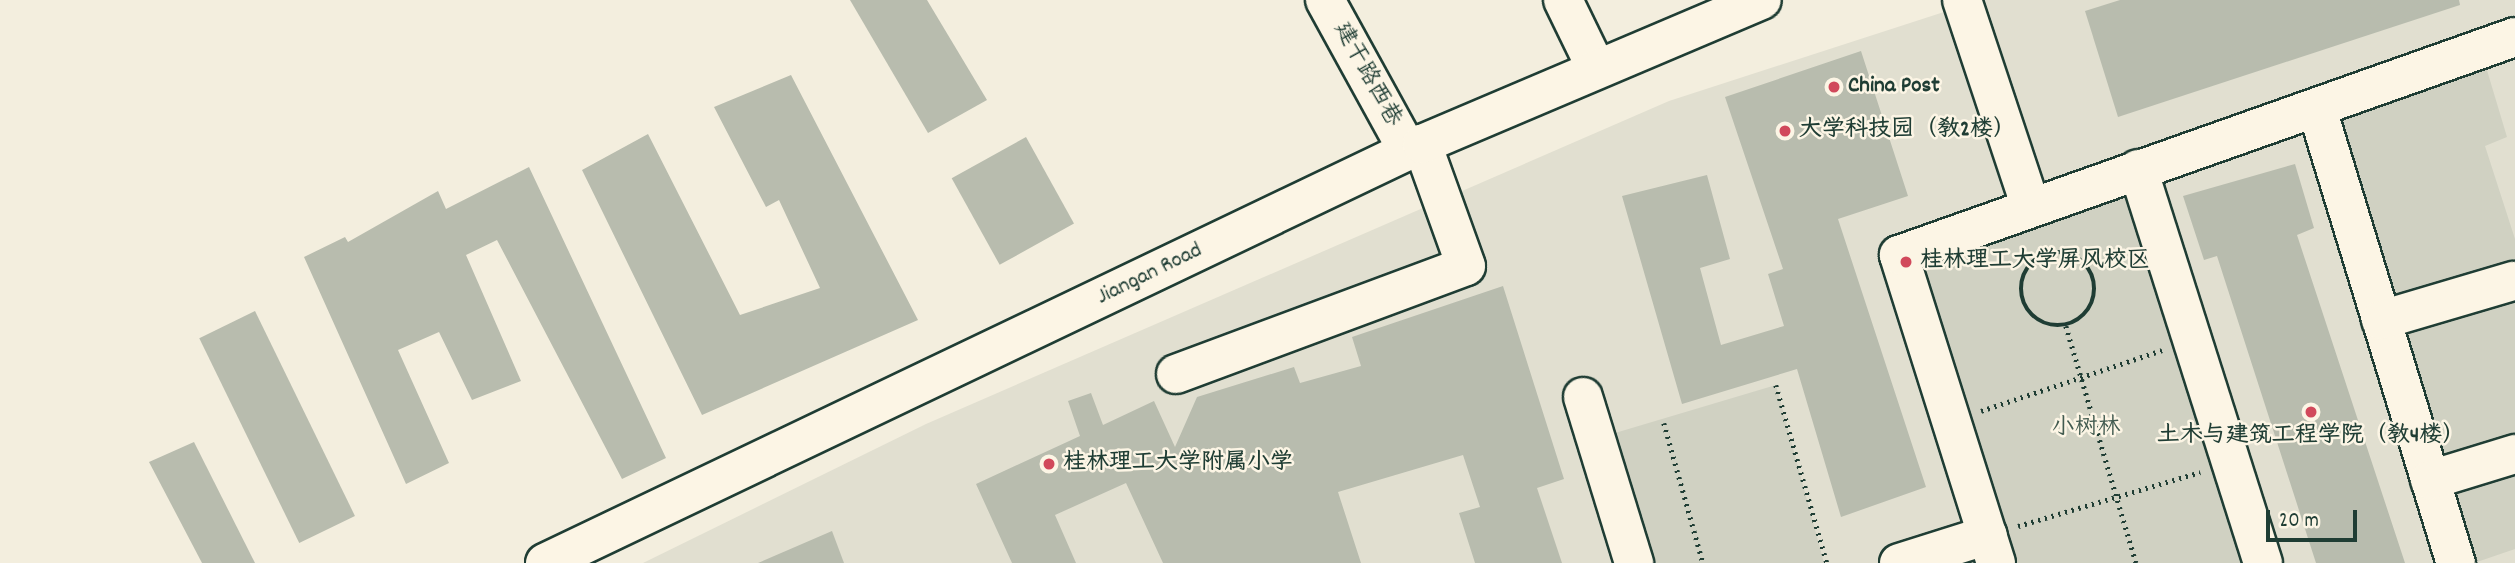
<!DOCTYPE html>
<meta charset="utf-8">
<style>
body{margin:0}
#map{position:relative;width:2515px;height:563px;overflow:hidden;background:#f3eede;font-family:Dekko,"LXGW WenKai TC",sans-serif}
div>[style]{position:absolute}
.built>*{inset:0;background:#e1dfd0}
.green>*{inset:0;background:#d0d1c2}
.building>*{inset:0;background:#b8bcae;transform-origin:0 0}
.path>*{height:4.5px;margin-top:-2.25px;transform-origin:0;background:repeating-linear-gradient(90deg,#1f3d34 0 2px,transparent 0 7px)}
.path>.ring{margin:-2.25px;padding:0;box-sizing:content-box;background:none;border:4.5px solid #1f3d34;border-radius:50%}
.roads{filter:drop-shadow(2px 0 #1f3d34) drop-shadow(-2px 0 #1f3d34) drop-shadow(0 2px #1f3d34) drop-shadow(0 -2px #1f3d34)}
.minor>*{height:38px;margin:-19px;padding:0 19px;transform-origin:19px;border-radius:19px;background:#fcf5e5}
.major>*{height:38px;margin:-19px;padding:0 19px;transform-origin:19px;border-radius:19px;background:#fcf5e5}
.dots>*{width:19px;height:19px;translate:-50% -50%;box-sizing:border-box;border:4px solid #fcf5e5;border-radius:50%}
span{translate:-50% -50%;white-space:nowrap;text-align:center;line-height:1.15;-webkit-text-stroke:5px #fcf5e5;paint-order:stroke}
.street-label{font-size:23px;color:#1f3d34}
.poi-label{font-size:23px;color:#1f3d34;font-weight:700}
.left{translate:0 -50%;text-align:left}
.park-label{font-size:23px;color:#425b50}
.scale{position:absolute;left:2266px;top:510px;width:91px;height:32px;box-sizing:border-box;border:4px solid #1f3d34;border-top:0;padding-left:9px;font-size:21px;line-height:24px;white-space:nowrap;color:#1f3d34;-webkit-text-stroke:5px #fcf5e5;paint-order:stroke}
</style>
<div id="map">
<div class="built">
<div style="clip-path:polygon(1981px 0,2515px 0,2515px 563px,643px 563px,926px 424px,1669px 101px)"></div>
</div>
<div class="green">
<div style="clip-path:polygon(2486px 67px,2507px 137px,2485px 146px,2515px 239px,2515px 549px,2474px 563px,2333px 122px)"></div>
<div style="clip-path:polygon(2131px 195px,2248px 563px,2008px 563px,1915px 263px)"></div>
<div style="clip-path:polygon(1776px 385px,1824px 563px,1643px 563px,1605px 436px)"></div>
</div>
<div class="building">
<div style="clip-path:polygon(850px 0,927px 0,987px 100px,928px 133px)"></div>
<div style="clip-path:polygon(2120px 0,2459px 0,2460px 5px,2118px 117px,2085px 11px)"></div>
<div style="clip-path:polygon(1861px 51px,1908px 196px,1838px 219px,1926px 487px,1841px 517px,1797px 369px,1682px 404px,1622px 196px,1707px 175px,1730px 259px,1700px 268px,1721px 345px,1784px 326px,1768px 274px,1783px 269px,1725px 97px)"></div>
<div style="clip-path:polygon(791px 75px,918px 320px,702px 415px,582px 170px,648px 134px,740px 315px,820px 288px,779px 200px,766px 207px,714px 107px)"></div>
<div style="left:1026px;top:137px;width:99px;height:85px;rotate:61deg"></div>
<div style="clip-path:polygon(2295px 164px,2314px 228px,2297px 235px,2405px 563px,2316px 563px,2217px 256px,2204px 260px,2183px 196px)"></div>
<div style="clip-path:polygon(529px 167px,666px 458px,622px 479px,497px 240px,466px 255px,521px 381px,472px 400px,439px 332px,398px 350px,449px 463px,406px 484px,304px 257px,345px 237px,348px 242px,438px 191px,446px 209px)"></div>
<div style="clip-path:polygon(1503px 286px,1564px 479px,1537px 488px,1562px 563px,1475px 563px,1459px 513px,1480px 507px,1463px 455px,1338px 492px,1361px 563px,1163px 563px,1126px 483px,1055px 515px,1076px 563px,1012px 563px,976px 484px,1080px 436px,1068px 401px,1091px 393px,1103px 425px,1154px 401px,1175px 447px,1197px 397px,1294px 367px,1300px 383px,1361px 366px,1352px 337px)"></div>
<div style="left:255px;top:311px;width:228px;height:62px;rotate:64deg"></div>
<div style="clip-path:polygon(194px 442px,255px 563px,202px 563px,149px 462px)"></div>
<div style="clip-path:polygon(832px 531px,844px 563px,758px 563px)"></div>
</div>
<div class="path">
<div class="ring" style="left:2021px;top:252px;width:69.5px;height:69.5px"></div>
<div style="left:2066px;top:326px;width:247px;rotate:73.5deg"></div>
<div style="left:1776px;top:385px;width:185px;rotate:74deg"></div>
<div style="left:1981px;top:411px;width:191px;rotate:-18.6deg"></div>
<div style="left:1664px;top:423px;width:145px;rotate:74.4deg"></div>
<div style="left:2018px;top:526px;width:190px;rotate:-16.5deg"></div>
</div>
<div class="roads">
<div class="minor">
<div style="left:1325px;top:0;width:172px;rotate:61.2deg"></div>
<div style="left:1563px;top:0;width:73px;rotate:64.1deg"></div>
<div style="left:1962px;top:0;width:218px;rotate:71.6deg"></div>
<div style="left:2317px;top:109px;width:475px;rotate:73deg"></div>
<div style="left:2138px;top:169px;width:413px;rotate:72.4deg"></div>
<div style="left:2381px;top:320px;width:138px;rotate:-16.5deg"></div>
<div style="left:1176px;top:374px;width:309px;rotate:-20.4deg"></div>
<div style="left:1466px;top:266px;width:130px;rotate:-109.8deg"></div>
<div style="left:1583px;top:397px;width:174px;rotate:72.9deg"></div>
<div style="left:2430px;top:480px;width:89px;rotate:-17deg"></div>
<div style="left:1899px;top:563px;width:93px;rotate:-17.5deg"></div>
<div style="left:1996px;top:563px;width:323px;rotate:-107.5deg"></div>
<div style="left:1899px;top:255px;width:653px;rotate:-19.49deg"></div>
</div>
<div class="major">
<div style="left:545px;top:563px;width:972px;rotate:-25.54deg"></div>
<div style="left:1422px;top:144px;width:369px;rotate:-23deg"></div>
</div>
</div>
<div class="dots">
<div style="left:1834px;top:87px;background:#d1495b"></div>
<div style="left:1785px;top:131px;background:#d1495b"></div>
<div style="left:1906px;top:262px;background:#d1495b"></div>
<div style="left:2311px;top:412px;background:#d1495b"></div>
<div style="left:1049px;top:464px;background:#d1495b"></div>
</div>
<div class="street-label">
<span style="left:1366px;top:75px;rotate:61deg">建干路西巷</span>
<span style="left:1150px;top:275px;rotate:-26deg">Jiangan Road</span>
</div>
<div class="poi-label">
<span class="left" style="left:1848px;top:87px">China Post</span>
<span class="left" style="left:1799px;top:131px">大学科技园（教2楼）</span>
<span class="left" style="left:1920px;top:262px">桂林理工大学屏风校区</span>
<span style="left:2311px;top:437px">土木与建筑工程学院（教4楼）</span>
<span class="left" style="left:1063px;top:464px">桂林理工大学附属小学</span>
</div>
<div class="park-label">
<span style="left:2086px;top:429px">小树林</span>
</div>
<div class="scale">20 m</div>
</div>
